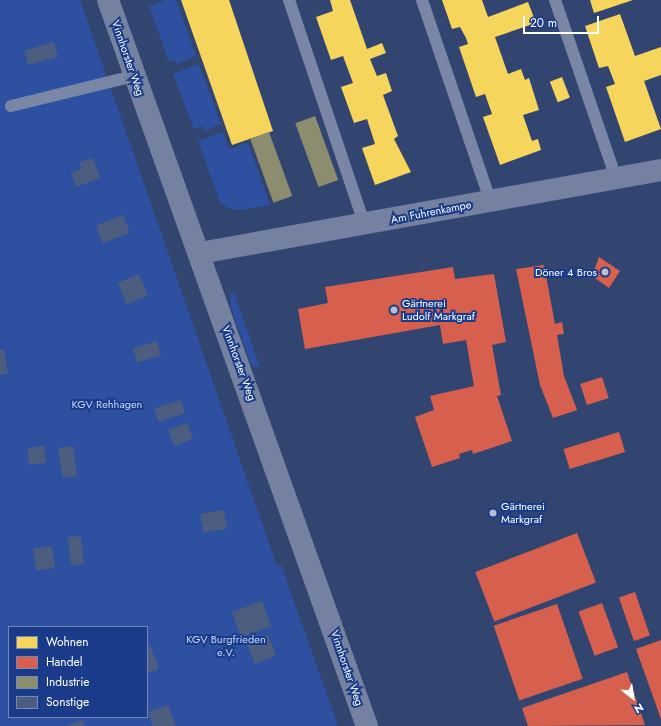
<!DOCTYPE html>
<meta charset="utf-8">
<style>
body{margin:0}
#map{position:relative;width:661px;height:726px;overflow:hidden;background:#324570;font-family:Jost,sans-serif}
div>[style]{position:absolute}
.green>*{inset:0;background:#2d51a0}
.homes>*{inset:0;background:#f6d55c;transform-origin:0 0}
.shops>*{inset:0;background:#d6604d;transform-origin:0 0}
.industry>*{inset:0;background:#8c8c6e;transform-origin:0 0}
.building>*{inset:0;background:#4d5d7f;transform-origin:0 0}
.lane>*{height:12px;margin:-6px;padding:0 6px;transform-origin:6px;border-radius:6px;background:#7986a5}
.secondary>*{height:22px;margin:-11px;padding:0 11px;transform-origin:11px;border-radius:11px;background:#7581a1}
.dots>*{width:11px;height:11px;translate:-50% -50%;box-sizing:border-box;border:2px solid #193b89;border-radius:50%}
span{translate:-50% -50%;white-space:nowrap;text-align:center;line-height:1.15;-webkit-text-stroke:4px #193b89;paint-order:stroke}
.street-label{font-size:11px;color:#fff}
.poi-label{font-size:11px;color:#fff}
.right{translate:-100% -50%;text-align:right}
.left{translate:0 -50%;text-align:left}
.park-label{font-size:11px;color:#c8d8f9}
.legend{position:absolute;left:8px;top:626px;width:140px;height:92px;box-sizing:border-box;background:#193b89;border:1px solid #7589b8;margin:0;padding:5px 7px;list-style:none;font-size:12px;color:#fff}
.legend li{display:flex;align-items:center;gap:8px;height:20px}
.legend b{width:20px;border:1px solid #7589b8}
.north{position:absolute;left:613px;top:678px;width:40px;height:40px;-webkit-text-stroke:3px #193b89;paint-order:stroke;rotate:150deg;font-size:11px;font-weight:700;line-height:16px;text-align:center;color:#fff}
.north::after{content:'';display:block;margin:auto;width:14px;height:18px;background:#fff;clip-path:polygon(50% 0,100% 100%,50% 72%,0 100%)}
.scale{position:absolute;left:523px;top:16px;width:76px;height:18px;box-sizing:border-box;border:2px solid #fff;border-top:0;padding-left:5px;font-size:12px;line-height:14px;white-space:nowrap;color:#fff;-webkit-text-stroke:3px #193b89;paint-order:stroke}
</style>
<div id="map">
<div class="green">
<div style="clip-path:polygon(evenodd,0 0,80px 0,277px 566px,281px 565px,338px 726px,0 726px,0 0,9px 627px,147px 627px,147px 717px,9px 717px,9px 627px)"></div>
<div style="clip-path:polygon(166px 0,176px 0,196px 56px,176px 64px,174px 60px,169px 62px,149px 6px)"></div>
<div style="clip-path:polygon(199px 64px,221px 124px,204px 131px,203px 126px,194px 129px,173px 74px)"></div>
<div style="clip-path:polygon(223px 132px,229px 149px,248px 143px,270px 205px,240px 210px,230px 209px,220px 202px,198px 141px)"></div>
<div style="clip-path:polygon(234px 293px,260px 367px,251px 365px,231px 307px,230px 294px)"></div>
</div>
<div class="homes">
<div style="clip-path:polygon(181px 0,229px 0,273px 131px,232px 145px)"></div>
<div style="clip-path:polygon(330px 0,350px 0,367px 49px,382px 43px,386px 53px,370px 59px,377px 76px,386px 73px,392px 91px,383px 95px,398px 136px,394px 139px,411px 172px,375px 185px,362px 148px,375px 144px,367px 119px,354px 123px,341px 87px,353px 83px,343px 56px,331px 60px,316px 17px,333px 11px)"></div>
<div style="clip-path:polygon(442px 0,482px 0,488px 17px,528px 2px,536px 23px,495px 37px,508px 74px,521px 69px,525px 80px,529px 78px,539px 110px,523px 115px,532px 141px,538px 139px,541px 150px,500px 165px,483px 117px,492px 114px,485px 94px,476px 97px,459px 47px,468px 44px,466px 38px,460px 27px,452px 29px)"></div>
<div style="clip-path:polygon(590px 0,633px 0,594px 13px)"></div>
<div style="clip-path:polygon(620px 14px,635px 56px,661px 47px,661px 75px,644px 81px,661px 129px,625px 142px,606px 87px,615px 84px,608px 66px,599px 68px,585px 26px)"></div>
<div style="left:562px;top:77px;width:22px;height:13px;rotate:69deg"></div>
</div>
<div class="shops">
<div style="clip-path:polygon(599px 257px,620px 271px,609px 288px,592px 276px)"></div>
<div style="clip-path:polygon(544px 265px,555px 324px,562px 322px,564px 334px,557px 335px,564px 376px,577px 410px,553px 418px,540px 385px,516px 269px)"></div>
<div style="clip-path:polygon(453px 267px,455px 279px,494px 274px,506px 342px,492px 345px,501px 395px,497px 396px,512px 441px,473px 454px,472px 450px,459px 454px,460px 458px,432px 467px,415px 417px,434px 410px,430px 396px,474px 386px,466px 340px,443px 344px,440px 325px,305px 349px,298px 309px,328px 303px,325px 287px)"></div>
<div style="left:602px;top:377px;width:22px;height:23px;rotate:72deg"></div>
<div style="left:619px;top:432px;width:21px;height:58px;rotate:73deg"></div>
<div style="left:577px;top:533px;width:53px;height:109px;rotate:69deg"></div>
<div style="left:635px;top:592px;width:46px;height:17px;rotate:71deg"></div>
<div style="left:602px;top:603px;width:47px;height:25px;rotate:70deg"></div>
<div style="left:557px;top:604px;width:79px;height:67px;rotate:71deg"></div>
<div style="clip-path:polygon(661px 640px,661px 719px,636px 649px)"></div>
<div style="clip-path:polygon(627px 672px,645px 725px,528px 726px,522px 708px)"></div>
</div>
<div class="industry">
<div style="left:315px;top:116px;width:68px;height:21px;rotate:70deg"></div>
<div style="left:269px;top:132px;width:68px;height:20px;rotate:70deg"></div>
</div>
<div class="building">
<div style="left:54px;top:42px;width:15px;height:31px;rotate:74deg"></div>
<div style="clip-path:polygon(93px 158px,100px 178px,76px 187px,71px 173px,81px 169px,80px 162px)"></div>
<div style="left:123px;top:215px;width:19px;height:29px;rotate:69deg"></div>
<div style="left:139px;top:274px;width:23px;height:23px;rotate:67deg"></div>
<div style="left:157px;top:341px;width:15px;height:25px;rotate:74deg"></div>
<div style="clip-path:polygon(4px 349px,8px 374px,0 375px,0 350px)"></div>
<div style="left:181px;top:400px;width:14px;height:28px;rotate:73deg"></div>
<div style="left:187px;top:423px;width:17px;height:20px;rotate:69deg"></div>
<div style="left:44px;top:446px;width:17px;height:17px;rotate:83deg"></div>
<div style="left:73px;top:446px;width:30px;height:15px;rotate:82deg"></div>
<div style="left:224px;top:510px;width:19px;height:24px;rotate:81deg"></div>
<div style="left:81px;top:536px;width:28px;height:13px;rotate:84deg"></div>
<div style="left:52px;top:546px;width:22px;height:19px;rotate:82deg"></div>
<div style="left:262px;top:601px;width:27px;height:32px;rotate:70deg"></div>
<div style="left:268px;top:635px;width:22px;height:23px;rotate:68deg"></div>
<div style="clip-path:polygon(150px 645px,159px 669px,147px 673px,147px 646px)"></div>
<div style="clip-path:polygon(168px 705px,176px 726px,153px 726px,148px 712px)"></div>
<div style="clip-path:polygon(83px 720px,85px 726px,67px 726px)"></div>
</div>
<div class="lane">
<div style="left:289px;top:0;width:238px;rotate:71.4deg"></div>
<div style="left:422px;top:0;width:211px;rotate:71.2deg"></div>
<div style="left:555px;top:0;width:188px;rotate:71.1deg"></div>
<div style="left:11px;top:106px;width:127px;rotate:-13.7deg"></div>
</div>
<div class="secondary">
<div style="left:108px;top:0;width:771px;rotate:70.37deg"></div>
<div style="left:200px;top:253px;width:468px;rotate:-10.2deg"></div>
</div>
<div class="dots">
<div style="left:605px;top:272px;background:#b7becd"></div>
<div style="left:394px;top:310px;background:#b7becd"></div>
<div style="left:493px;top:513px;background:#b7becd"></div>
</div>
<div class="street-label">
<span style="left:128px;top:58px;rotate:71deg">Vinnhorster Weg</span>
<span style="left:431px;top:212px;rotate:-11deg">Am Fuhrenkampe</span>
<span style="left:239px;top:363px;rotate:70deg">Vinnhorster Weg</span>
<span style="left:347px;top:668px;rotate:71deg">Vinnhorster Weg</span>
</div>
<div class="poi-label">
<span class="right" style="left:597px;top:272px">Döner 4 Bros</span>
<span class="left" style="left:402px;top:310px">Gärtnerei<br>Ludolf Markgraf</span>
<span class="left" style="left:501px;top:513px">Gärtnerei<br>Markgraf</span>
</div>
<div class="park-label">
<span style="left:107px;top:404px">KGV Rehhagen</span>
<span style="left:226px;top:646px">KGV Burgfrieden<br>e.V.</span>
</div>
<ul class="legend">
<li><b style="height:11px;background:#f6d55c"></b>Wohnen</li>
<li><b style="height:11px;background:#d6604d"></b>Handel</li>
<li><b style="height:11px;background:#8c8c6e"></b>Industrie</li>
<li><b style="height:11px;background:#4d5d7f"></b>Sonstige</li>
</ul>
<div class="north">N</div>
<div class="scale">20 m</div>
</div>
